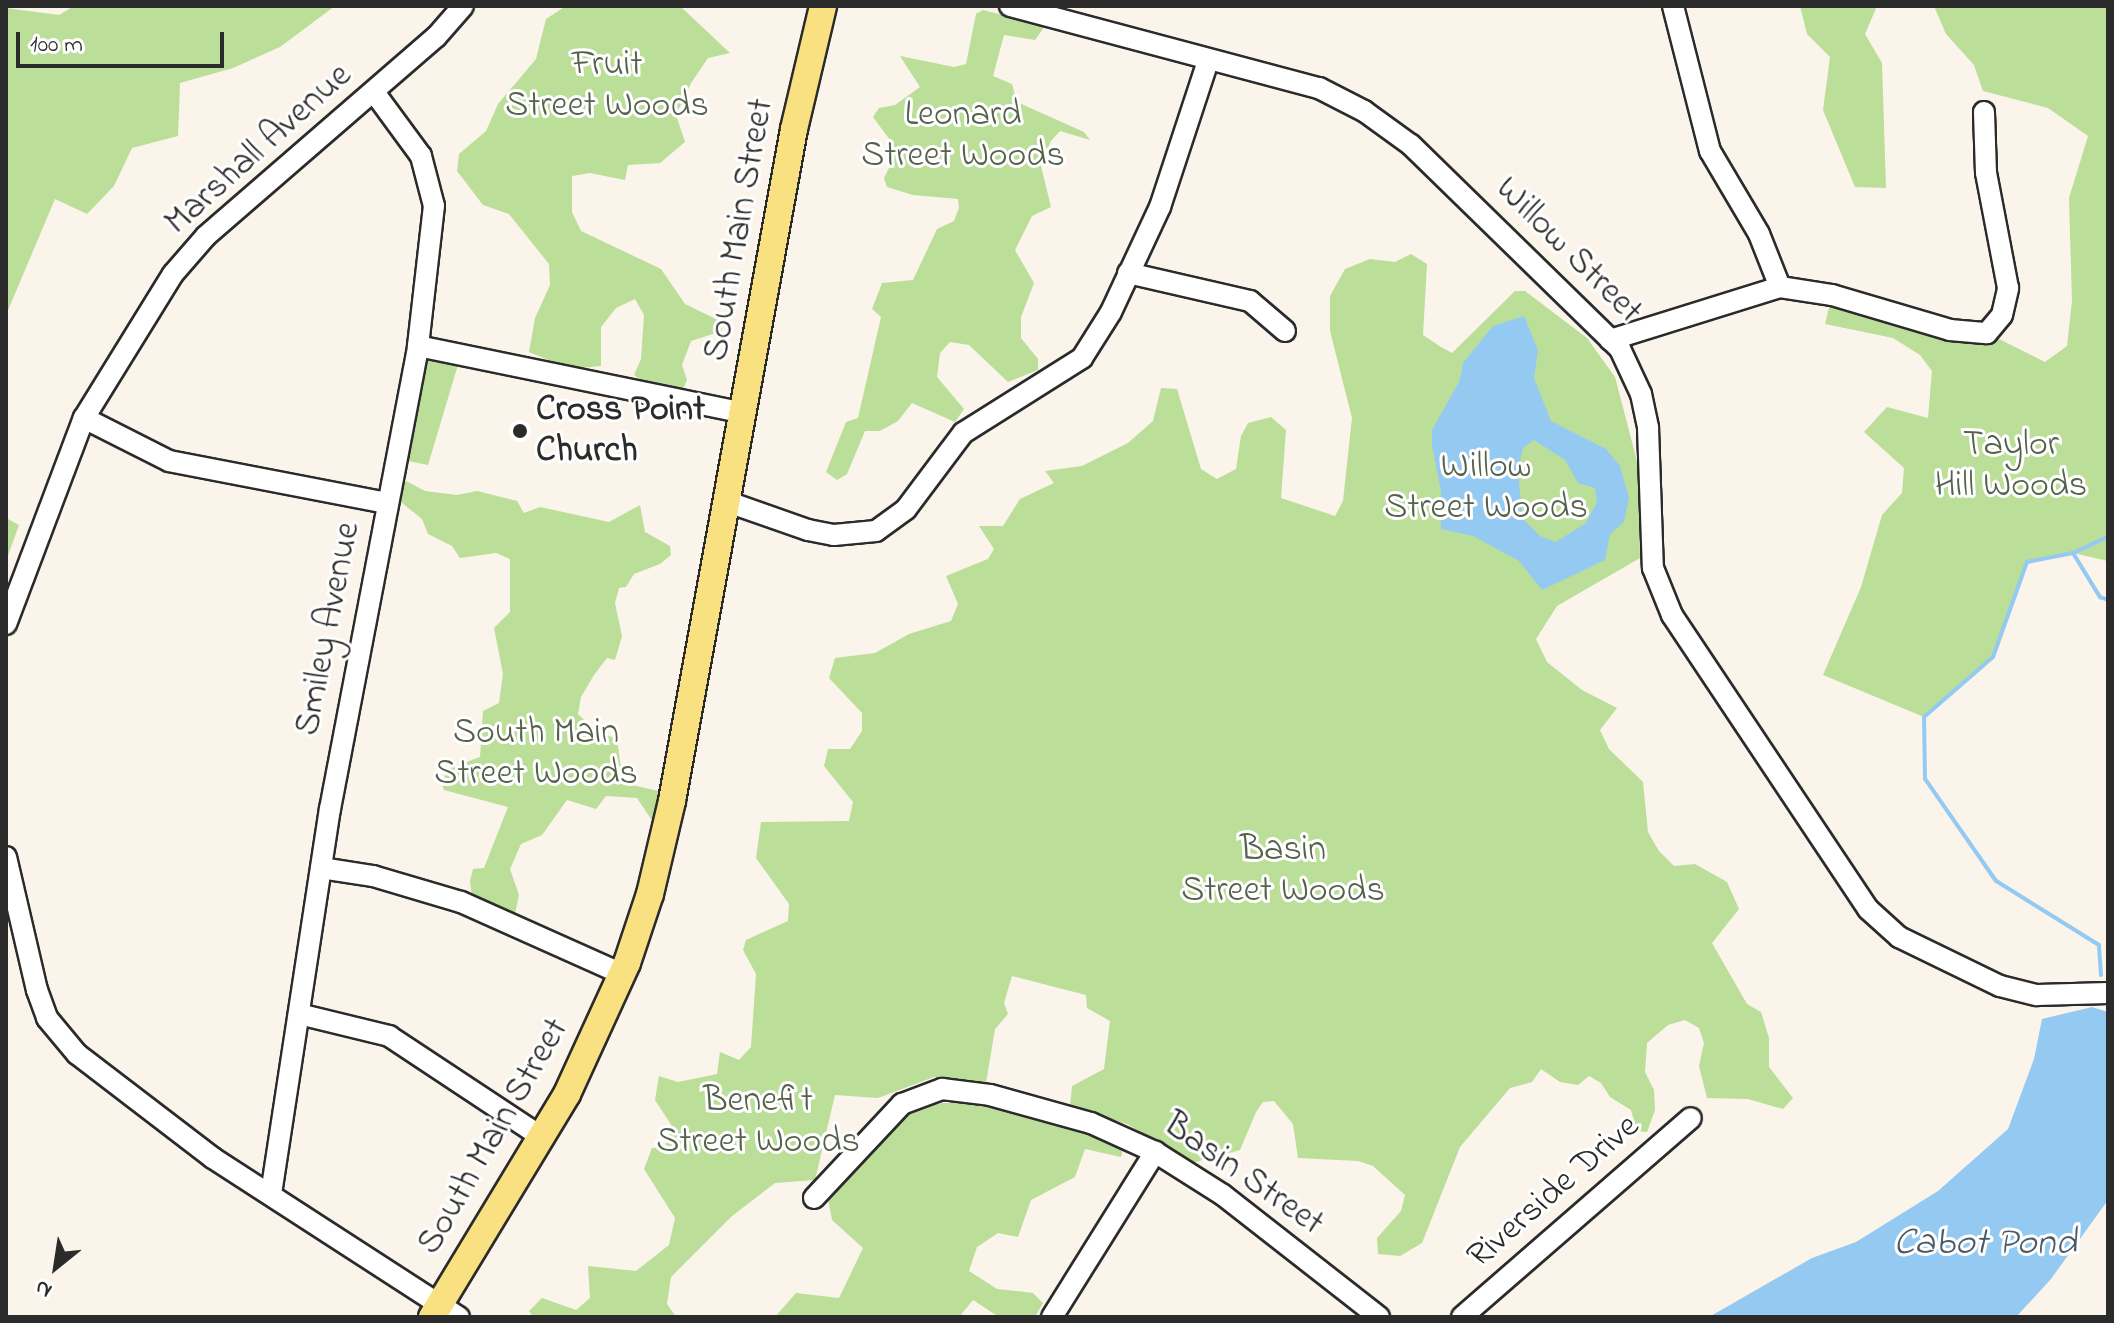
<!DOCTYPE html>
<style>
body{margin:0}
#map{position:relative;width:2114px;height:1323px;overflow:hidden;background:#faf4eb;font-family:"Indie Flower",sans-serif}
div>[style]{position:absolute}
.green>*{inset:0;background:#bbde98}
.water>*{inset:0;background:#94caf2}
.stream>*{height:4px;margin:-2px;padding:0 2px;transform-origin:2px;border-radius:2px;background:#94caf2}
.roads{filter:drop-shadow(2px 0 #2b2b2b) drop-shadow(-2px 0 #2b2b2b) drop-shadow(0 2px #2b2b2b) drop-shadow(0 -2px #2b2b2b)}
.minor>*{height:20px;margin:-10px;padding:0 10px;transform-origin:10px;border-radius:10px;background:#fff}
.major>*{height:26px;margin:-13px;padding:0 13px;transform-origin:13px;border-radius:13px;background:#f9e181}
.dots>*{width:22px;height:22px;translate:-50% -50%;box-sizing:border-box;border:4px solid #fff;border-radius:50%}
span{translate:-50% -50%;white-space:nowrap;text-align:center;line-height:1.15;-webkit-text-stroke:6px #fff;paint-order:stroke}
.park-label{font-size:36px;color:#56614c}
.street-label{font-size:36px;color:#2b2b2b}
.poi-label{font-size:36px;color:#2b2b2b;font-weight:700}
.left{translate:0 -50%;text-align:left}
.water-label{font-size:38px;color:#4a5b67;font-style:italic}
.frame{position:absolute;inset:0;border:8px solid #2b2b2b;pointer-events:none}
.north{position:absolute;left:16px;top:1227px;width:80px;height:80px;-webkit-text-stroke:6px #fff;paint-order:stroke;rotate:210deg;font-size:22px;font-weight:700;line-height:32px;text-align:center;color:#2b2b2b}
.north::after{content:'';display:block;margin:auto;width:28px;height:36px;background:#2b2b2b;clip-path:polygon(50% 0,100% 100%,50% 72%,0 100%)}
.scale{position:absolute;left:16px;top:32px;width:208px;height:36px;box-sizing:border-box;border:4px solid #2b2b2b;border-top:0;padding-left:10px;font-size:24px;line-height:28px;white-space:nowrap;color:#2b2b2b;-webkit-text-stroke:6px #fff;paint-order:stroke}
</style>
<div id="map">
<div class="green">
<div style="clip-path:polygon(74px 6px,335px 6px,280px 47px,233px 68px,180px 83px,178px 136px,132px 148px,114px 186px,87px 214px,55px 199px,6px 315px,6px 8px,59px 15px)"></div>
<div style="clip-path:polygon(566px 6px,680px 6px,730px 53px,708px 58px,691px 83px,676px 115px,685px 142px,660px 163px,628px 165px,625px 180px,590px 173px,572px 176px,572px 212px,581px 231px,661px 269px,685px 304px,720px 321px,722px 331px,691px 341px,682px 365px,687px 380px,683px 389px,645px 383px,634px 375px,641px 359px,644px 315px,635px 299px,616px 308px,601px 327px,601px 366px,571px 369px,529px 352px,535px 318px,550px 285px,549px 264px,509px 214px,483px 205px,457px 171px,459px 154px,486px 131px,498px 104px,536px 59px,546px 19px)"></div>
<div style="clip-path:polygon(1800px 6px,1877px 6px,1865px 34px,1882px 63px,1886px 188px,1855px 187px,1823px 110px,1830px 57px,1807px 34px)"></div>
<div style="clip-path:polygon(1934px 6px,2108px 6px,2108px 561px,2073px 553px,2027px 562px,1993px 657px,1924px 717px,1823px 675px,1861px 587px,1882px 515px,1902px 493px,1904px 468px,1864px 432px,1887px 407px,1928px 418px,1932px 371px,1920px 355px,1893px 338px,1825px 324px,1832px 295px,1987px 333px,2045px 362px,2067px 346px,2072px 301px,2069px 198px,2088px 136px,2048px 108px,1983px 91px,1974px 65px,1946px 34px)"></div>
<div style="clip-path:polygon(983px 10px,1045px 26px,1035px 40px,1004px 35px,993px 76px,1012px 84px,1017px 102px,1084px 132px,1090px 140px,1060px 131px,1051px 141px,1041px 166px,1051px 207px,1032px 216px,1015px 250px,1034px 283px,1021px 317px,1021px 338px,1038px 359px,1038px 370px,1008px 382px,969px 345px,950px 342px,940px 353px,937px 377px,964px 409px,955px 422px,912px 403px,898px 421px,880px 431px,865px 431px,847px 474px,837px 480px,826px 472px,846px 422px,858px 418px,881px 317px,872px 309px,882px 283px,913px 280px,937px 229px,954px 221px,959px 208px,958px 199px,913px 195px,887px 187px,884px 178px,893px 160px,890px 140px,873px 117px,879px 108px,895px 105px,920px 87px,900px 56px,954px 67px,966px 64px,976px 14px)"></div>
<div style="clip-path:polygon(1411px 254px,1427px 264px,1423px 335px,1441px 347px,1452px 353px,1515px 291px,1525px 291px,1587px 338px,1615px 377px,1638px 465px,1640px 558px,1557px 606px,1536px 639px,1547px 662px,1582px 690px,1617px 708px,1600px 730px,1609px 749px,1643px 782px,1648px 832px,1659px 851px,1674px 866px,1695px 864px,1727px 882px,1739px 909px,1712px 943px,1747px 1004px,1761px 1012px,1769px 1038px,1769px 1067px,1793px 1098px,1783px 1109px,1748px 1099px,1707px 1098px,1699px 1066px,1704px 1043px,1699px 1028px,1685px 1020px,1668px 1025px,1647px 1043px,1645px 1072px,1654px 1090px,1655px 1110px,1647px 1132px,1637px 1131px,1631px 1110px,1610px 1097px,1601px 1083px,1589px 1076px,1578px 1085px,1560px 1082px,1541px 1069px,1532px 1082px,1510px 1088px,1460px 1147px,1422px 1243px,1400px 1256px,1378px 1254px,1377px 1238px,1401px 1211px,1405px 1195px,1373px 1166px,1358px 1161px,1298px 1158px,1293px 1124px,1274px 1101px,1263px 1102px,1256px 1112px,1240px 1150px,1192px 1163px,1127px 1124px,1070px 1106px,1072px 1086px,1104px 1069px,1110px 1021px,1087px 1008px,1086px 995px,1012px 976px,1004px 1003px,1008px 1014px,995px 1029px,986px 1083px,934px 1077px,878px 1098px,835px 1095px,815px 1180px,775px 1183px,732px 1216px,671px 1277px,667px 1304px,676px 1317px,533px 1317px,529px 1311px,542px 1298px,576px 1310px,590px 1298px,588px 1266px,636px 1271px,669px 1245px,675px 1218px,644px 1169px,652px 1148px,665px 1147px,672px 1126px,655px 1100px,659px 1076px,678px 1082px,717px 1074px,720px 1052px,739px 1060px,751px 1047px,756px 974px,743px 950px,746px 940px,788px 921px,789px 904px,756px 858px,761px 822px,849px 821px,853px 802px,824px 766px,828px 749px,850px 749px,862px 731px,862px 713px,829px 678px,835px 658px,875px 653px,909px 634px,951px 621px,958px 604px,946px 576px,988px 559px,994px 549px,979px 526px,1003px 526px,1020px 499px,1054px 483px,1045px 471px,1082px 466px,1128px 443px,1153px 421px,1161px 388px,1177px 389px,1201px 469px,1217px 479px,1236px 469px,1241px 436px,1248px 423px,1271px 417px,1286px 430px,1281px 498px,1335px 516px,1343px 501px,1352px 418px,1330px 331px,1330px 296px,1345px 269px,1370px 259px,1395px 262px)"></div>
<div style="clip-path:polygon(424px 353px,460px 358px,428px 465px,403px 460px)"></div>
<div style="clip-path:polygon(406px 481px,425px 491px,457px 495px,477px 491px,517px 501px,524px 513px,540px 507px,609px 522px,640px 505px,645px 532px,670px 546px,671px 555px,660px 564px,634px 574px,626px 587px,619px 588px,615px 603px,622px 636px,615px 660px,607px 658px,594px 675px,581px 697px,578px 714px,594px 730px,617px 739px,623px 783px,663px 792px,655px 825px,637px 798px,606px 796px,596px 809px,567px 800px,542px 835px,521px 844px,510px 869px,519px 895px,515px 914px,495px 911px,472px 897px,470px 881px,473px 869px,484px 868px,508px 807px,444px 790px,441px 782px,450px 768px,480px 757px,483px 711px,499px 703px,503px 674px,494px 628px,510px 612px,510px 559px,496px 553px,460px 558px,452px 546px,428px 534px,422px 519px,396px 498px)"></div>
<div style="clip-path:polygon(6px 518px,19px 525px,6px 561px)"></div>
<div style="clip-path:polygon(942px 1103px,974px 1103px,1096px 1134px,1123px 1149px,1121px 1157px,1085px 1149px,1075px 1177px,1031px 1200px,1018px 1237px,998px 1233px,977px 1247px,969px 1271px,997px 1289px,1033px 1293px,1043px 1303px,1035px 1317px,999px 1317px,973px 1300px,959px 1317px,775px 1317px,796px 1293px,839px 1298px,863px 1248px,832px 1220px,827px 1193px,915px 1109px)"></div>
</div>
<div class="water">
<div style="clip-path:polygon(evenodd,1524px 316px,1538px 350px,1534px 378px,1551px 421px,1606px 449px,1620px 466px,1629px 498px,1624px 522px,1610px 534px,1605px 560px,1542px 590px,1519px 561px,1473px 536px,1441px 529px,1441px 491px,1432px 446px,1432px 430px,1460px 380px,1463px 363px,1493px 326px,1524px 316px,1534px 440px,1565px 460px,1578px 483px,1595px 488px,1597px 502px,1586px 523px,1556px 542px,1540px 536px,1522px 518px,1518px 470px,1523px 448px,1534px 440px)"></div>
<div style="clip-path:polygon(2092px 1007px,2108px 1012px,2108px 1200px,2051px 1279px,2016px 1317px,1709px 1317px,1812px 1258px,1856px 1242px,1938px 1191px,2008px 1129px,2034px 1059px,2042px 1019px)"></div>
</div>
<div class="stream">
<div style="left:2073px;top:553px;width:52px;rotate:58.5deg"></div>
<div style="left:2100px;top:597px;width:9px;rotate:21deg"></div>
<div style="left:2101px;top:975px;width:30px;rotate:-94deg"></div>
<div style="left:2099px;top:945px;width:121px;rotate:-148.1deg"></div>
<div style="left:1996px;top:881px;width:124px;rotate:-124.8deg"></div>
<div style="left:1925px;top:779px;width:62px;rotate:-90.9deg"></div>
<div style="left:1924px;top:717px;width:91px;rotate:-41deg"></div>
<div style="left:1993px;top:657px;width:101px;rotate:-70.3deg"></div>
<div style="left:2027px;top:562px;width:47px;rotate:-11.1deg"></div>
<div style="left:2073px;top:553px;width:38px;rotate:-25deg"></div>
</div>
<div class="roads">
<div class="minor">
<div style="left:1010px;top:6px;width:320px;rotate:14.9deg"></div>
<div style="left:1319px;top:88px;width:51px;rotate:27.1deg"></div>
<div style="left:1364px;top:111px;width:58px;rotate:35.9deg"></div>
<div style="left:1411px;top:145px;width:292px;rotate:44.3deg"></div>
<div style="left:1620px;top:349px;width:50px;rotate:65deg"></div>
<div style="left:1641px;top:394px;width:35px;rotate:78deg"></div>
<div style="left:1648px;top:428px;width:140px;rotate:88deg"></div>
<div style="left:1653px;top:568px;width:51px;rotate:68deg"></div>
<div style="left:1672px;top:615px;width:353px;rotate:56.3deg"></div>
<div style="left:1868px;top:909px;width:42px;rotate:42.1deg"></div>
<div style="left:1899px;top:937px;width:112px;rotate:25.9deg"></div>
<div style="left:2000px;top:986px;width:38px;rotate:14deg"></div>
<div style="left:2037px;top:995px;width:71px;rotate:-1.6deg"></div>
<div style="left:1673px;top:6px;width:150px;rotate:75.7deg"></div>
<div style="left:1710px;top:151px;width:96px;rotate:59.4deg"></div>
<div style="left:1759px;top:234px;width:57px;rotate:68.4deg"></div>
<div style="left:1128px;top:273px;width:125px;rotate:12.9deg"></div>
<div style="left:1250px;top:301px;width:46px;rotate:40.6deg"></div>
<div style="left:1610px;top:340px;width:178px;rotate:-17.3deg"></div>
<div style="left:1780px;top:287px;width:53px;rotate:8.7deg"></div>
<div style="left:1832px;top:295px;width:123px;rotate:16.5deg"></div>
<div style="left:1950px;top:330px;width:37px;rotate:5deg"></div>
<div style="left:1987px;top:333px;width:23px;rotate:-50deg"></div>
<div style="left:2002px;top:315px;width:28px;rotate:-77deg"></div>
<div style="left:2008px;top:288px;width:117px;rotate:-100.8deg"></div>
<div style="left:1986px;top:173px;width:61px;rotate:-91.9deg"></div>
<div style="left:418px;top:346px;width:332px;rotate:11.6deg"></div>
<div style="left:84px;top:418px;width:95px;rotate:26.8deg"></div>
<div style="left:169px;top:461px;width:223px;rotate:10.9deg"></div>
<div style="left:728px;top:502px;width:85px;rotate:19.3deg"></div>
<div style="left:808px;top:530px;width:26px;rotate:11deg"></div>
<div style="left:834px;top:535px;width:42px;rotate:-5.4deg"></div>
<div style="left:876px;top:531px;width:37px;rotate:-36deg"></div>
<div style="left:906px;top:509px;width:95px;rotate:-53.1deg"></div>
<div style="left:963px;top:433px;width:141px;rotate:-32.2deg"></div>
<div style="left:1082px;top:358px;width:54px;rotate:-57.8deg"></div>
<div style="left:1111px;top:312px;width:116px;rotate:-65deg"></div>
<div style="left:1160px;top:207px;width:154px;rotate:-71.8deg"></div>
<div style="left:6px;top:624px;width:220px;rotate:-69.3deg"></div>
<div style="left:84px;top:418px;width:169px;rotate:-58.3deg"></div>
<div style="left:173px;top:274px;width:50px;rotate:-49deg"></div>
<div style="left:206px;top:236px;width:304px;rotate:-40.9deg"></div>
<div style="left:436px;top:37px;width:41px;rotate:-48.9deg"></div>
<div style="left:6px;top:857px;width:137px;rotate:76.9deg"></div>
<div style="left:37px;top:990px;width:30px;rotate:70deg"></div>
<div style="left:47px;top:1018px;width:47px;rotate:50.2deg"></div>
<div style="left:77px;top:1054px;width:171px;rotate:37.4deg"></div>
<div style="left:213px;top:1158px;width:293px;rotate:32.9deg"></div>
<div style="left:321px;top:868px;width:53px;rotate:8.7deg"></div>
<div style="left:373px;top:876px;width:92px;rotate:16.5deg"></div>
<div style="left:461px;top:902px;width:176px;rotate:24.1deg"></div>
<div style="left:299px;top:1014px;width:93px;rotate:13.7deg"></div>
<div style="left:389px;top:1036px;width:185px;rotate:33.5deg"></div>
<div style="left:271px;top:1194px;width:389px;rotate:-81.3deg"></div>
<div style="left:330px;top:809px;width:471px;rotate:-79.2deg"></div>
<div style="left:418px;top:346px;width:141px;rotate:-83.5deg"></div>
<div style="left:434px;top:206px;width:52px;rotate:-104.6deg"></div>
<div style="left:421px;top:156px;width:79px;rotate:-126.3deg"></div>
<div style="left:814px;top:1198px;width:129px;rotate:-46.9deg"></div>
<div style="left:902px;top:1104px;width:43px;rotate:-20.6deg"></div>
<div style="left:942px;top:1089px;width:48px;rotate:7.1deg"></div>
<div style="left:990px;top:1095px;width:105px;rotate:15.5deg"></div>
<div style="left:1091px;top:1123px;width:70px;rotate:24.4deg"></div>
<div style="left:1155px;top:1152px;width:80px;rotate:32.3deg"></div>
<div style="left:1223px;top:1195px;width:198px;rotate:38deg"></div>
<div style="left:1052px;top:1317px;width:195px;rotate:-58deg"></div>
<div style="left:1462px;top:1317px;width:303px;rotate:-41deg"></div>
</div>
<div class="major">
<div style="left:432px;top:1317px;width:261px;rotate:-58.8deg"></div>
<div style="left:567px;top:1094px;width:144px;rotate:-65.4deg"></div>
<div style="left:627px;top:963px;width:73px;rotate:-71.6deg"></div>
<div style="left:650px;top:894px;width:96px;rotate:-76.7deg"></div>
<div style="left:672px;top:801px;width:683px;rotate:-79.71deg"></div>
<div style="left:794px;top:129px;width:126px;rotate:-76.7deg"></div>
</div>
</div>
<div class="dots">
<div style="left:520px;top:431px;background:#2b2b2b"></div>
</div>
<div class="park-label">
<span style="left:607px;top:86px">Fruit<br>Street Woods</span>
<span style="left:963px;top:136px">Leonard<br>Street Woods</span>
<span style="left:2011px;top:466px">Taylor<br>Hill Woods</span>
<span style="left:1486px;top:488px">Willow<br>Street Woods</span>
<span style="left:536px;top:754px">South Main<br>Street Woods</span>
<span style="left:1283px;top:871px">Basin<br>Street Woods</span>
<span style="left:758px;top:1122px">Benefit<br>Street Woods</span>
</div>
<div class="street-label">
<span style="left:259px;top:150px;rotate:-42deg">Marshall Avenue</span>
<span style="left:740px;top:230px;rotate:-80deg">South Main Street</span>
<span style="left:1568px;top:251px;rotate:45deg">Willow Street</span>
<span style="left:329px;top:629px;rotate:-79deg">Smiley Avenue</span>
<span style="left:494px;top:1137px;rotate:-60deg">South Main Street</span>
<span style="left:1243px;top:1175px;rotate:35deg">Basin Street</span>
<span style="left:1554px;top:1192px;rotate:-41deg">Riverside Drive</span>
</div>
<div class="poi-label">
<span class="left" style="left:536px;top:431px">Cross Point<br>Church</span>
</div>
<div class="water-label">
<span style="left:1985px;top:1245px">Cabot Pond</span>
</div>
<div class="frame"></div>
<div class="north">N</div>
<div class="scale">100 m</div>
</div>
